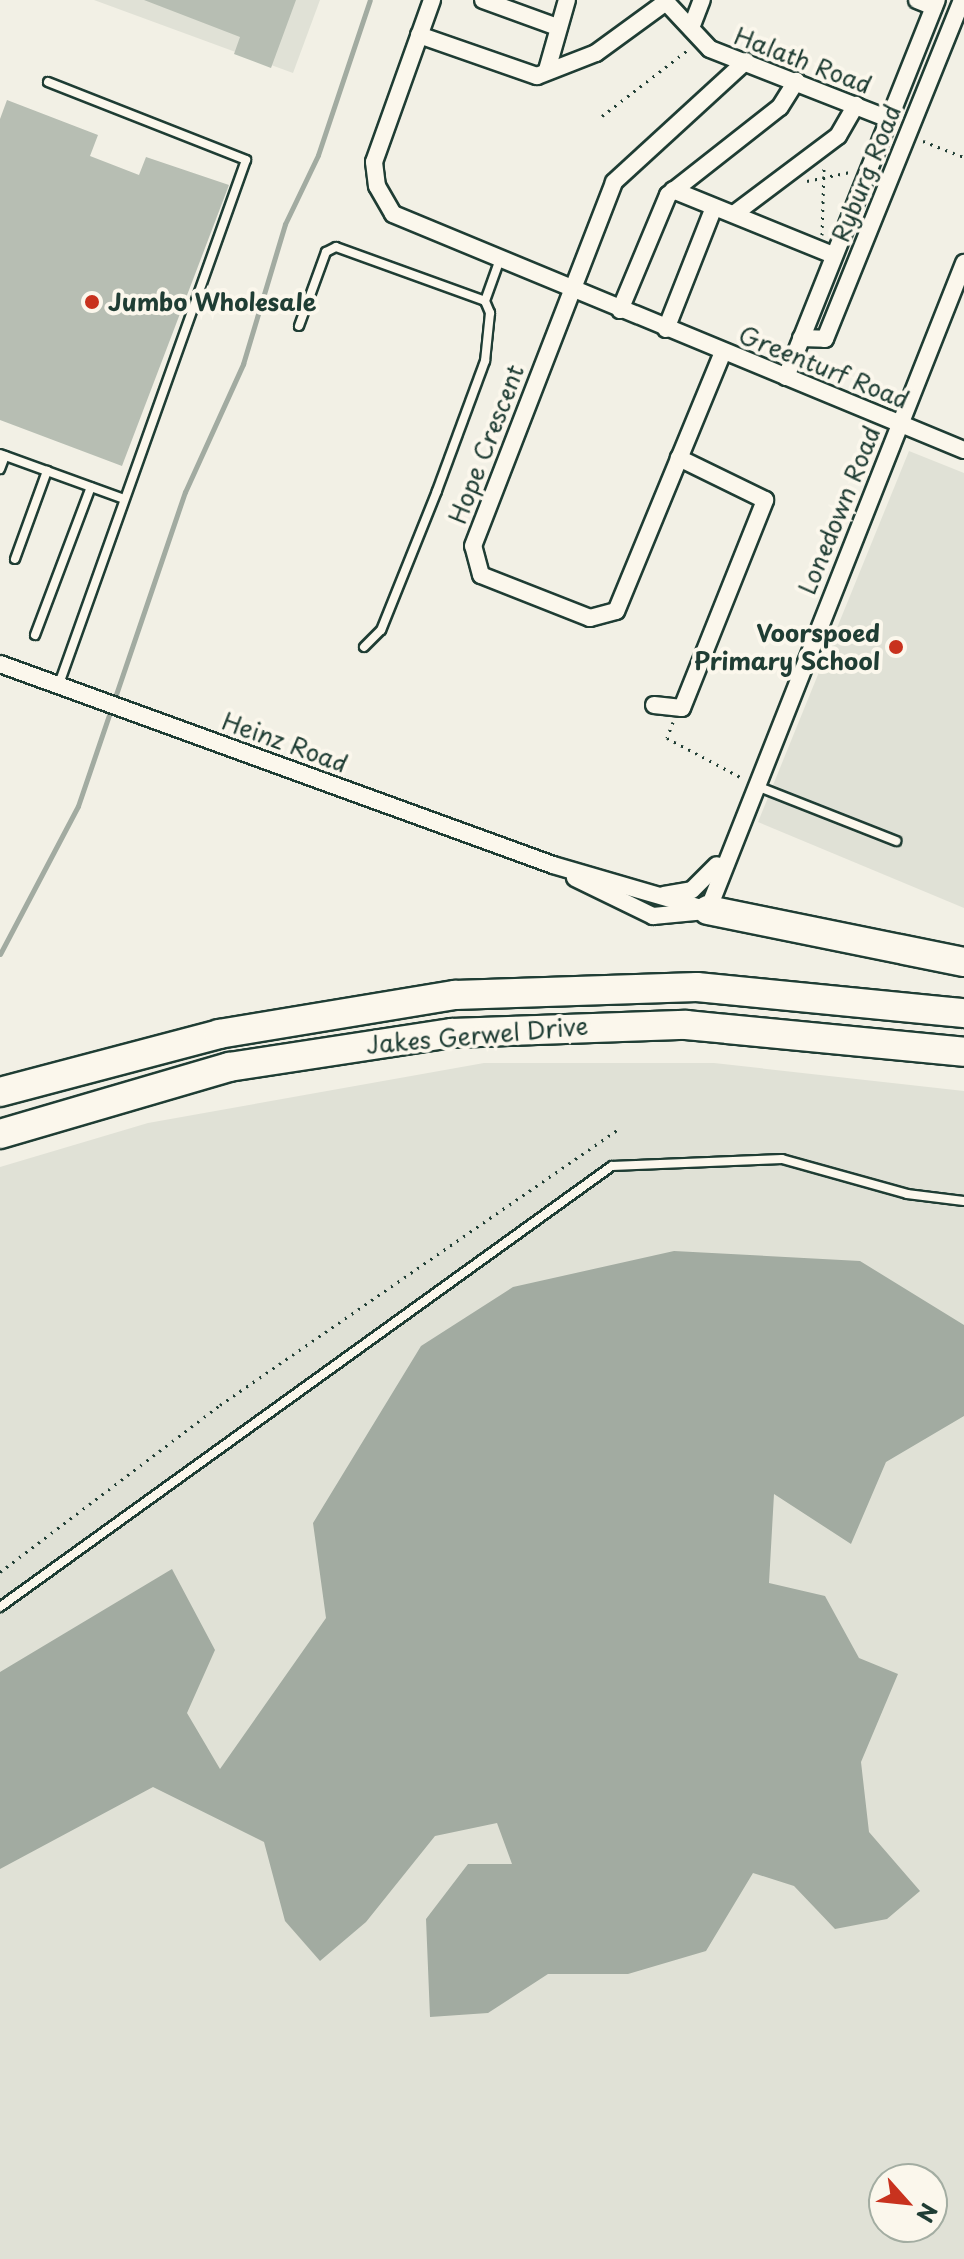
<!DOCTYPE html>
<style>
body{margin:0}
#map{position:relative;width:964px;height:2259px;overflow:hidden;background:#f2f0e5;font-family:"Playpen Sans",sans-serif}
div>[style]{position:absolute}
.built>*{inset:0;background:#e0e1d6}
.water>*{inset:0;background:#a2aba1}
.stream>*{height:5px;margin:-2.5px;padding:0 2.5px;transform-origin:2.5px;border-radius:2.5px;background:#a2aba1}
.building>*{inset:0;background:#b7beb3}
.path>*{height:3px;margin-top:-1.5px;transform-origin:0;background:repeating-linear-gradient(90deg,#1f3d34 0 2px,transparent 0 8px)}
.roads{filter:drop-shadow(2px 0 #1f3d34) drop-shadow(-2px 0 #1f3d34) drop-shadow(0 2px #1f3d34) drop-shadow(0 -2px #1f3d34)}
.service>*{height:8px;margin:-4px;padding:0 4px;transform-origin:4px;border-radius:4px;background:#fbf7ec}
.minor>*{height:16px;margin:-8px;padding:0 8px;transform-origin:8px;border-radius:8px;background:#fbf7ec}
.trunk>*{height:28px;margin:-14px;padding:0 14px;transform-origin:14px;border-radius:14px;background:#fbf7ec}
.dots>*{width:22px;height:22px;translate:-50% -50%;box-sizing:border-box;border:4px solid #fbf7ec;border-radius:50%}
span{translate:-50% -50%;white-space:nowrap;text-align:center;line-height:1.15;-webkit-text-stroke:8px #fbf7ec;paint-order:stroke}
.street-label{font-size:24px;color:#1f3d34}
.poi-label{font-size:24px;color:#1f3d34;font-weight:700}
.left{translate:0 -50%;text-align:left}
.right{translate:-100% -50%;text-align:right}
.north{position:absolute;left:868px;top:2163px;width:80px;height:80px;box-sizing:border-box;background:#fbf7ec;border:2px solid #a3ada2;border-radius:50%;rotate:117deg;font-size:22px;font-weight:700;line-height:32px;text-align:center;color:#1f3d34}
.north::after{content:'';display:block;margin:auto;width:28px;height:36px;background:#c8321e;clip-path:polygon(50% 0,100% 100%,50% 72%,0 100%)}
</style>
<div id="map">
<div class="built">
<div style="clip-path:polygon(94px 0,320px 0,293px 73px)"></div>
<div style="clip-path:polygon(909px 451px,964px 473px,964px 908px,758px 822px)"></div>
<div style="clip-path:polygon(evenodd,484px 1063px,714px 1063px,964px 1091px,964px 2259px,0 2259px,0 1167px,148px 1123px,484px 1063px,884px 2179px,932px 2179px,932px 2227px,884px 2227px,884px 2179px)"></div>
</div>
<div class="water">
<div style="clip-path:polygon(674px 1251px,860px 1261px,964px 1325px,964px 1416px,886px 1462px,851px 1544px,774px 1494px,769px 1583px,825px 1596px,859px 1658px,898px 1674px,861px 1762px,869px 1832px,920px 1891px,887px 1919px,835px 1929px,794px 1886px,753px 1873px,706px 1951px,628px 1974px,548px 1974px,488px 2013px,430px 2017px,426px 1919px,468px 1864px,512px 1864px,497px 1823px,435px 1836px,366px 1922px,320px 1961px,285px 1921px,264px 1842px,153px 1787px,0 1869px,0 1672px,172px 1569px,215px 1650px,187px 1713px,220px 1769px,326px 1618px,313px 1523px,421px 1346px,513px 1287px)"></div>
</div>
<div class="stream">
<div style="left:0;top:954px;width:167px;rotate:-62.2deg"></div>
<div style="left:78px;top:806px;width:332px;rotate:-71.2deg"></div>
<div style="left:185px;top:492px;width:141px;rotate:-65.6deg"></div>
<div style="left:243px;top:364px;width:146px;rotate:-73.3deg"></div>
<div style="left:285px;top:224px;width:76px;rotate:-64.4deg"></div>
<div style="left:318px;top:155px;width:163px;rotate:-71.5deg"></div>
</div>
<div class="building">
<div style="clip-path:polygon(144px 0,296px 0,271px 68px,234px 54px,240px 37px)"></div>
<div style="clip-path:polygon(7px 100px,98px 135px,90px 156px,139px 175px,146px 157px,229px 185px,122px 466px,0 420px,0 119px)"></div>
</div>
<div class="path">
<div style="left:602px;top:116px;width:110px;rotate:-37.6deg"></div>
<div style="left:923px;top:141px;width:44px;rotate:21.3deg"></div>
<div style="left:807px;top:181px;width:44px;rotate:-11.8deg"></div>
<div style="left:822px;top:235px;width:68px;rotate:-88.3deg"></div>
<div style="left:673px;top:722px;width:17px;rotate:111deg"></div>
<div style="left:667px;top:738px;width:87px;rotate:28deg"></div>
<div style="left:0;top:1572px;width:276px;rotate:-37.2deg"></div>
<div style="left:220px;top:1405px;width:487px;rotate:-34.7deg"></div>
</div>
<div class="roads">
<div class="service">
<div style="left:48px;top:82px;width:213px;rotate:21.5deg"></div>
<div style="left:246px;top:160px;width:556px;rotate:109.64deg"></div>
<div style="left:485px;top:301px;width:41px;rotate:-70.3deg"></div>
<div style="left:299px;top:326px;width:79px;rotate:-70deg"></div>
<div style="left:326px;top:252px;width:11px;rotate:-27deg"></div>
<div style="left:336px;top:247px;width:158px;rotate:19.9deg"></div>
<div style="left:485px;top:301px;width:13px;rotate:67deg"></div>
<div style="left:490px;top:313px;width:48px;rotate:95.9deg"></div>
<div style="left:485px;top:361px;width:139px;rotate:110.3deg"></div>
<div style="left:437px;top:491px;width:150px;rotate:111.9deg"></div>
<div style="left:381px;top:630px;width:24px;rotate:135deg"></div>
<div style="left:0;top:454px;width:132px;rotate:19.9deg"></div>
<div style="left:0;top:469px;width:14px;rotate:-69deg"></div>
<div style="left:15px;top:559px;width:94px;rotate:-70deg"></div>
<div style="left:35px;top:635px;width:158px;rotate:-69.3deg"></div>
<div style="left:754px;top:785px;width:153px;rotate:21.5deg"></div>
<div style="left:0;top:1607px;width:754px;rotate:-35.78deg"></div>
<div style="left:612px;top:1166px;width:170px;rotate:-2.4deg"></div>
<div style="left:782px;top:1159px;width:130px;rotate:15.6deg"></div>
<div style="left:907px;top:1194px;width:57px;rotate:7deg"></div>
</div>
<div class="minor">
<div style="left:432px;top:0;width:172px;rotate:109.7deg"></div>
<div style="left:374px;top:162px;width:24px;rotate:83deg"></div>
<div style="left:377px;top:186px;width:32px;rotate:60deg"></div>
<div style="left:393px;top:214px;width:618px;rotate:22.46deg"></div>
<div style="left:483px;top:0;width:79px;rotate:20deg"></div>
<div style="left:917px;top:0;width:18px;rotate:22deg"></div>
<div style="left:691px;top:28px;width:30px;rotate:-69deg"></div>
<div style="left:419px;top:35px;width:125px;rotate:19.2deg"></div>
<div style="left:537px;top:76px;width:63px;rotate:-21.3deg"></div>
<div style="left:596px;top:53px;width:87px;rotate:-36.1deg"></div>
<div style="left:666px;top:2px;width:64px;rotate:46.9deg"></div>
<div style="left:710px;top:49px;width:192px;rotate:21.4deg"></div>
<div style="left:547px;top:70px;width:73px;rotate:-74.1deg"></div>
<div style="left:673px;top:190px;width:173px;rotate:22.1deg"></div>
<div style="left:734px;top:214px;width:130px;rotate:-36.9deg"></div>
<div style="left:838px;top:136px;width:36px;rotate:-60deg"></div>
<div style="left:620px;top:310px;width:125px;rotate:-67.3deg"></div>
<div style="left:668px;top:195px;width:142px;rotate:-38.2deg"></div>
<div style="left:780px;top:107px;width:31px;rotate:-58deg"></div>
<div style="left:666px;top:329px;width:131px;rotate:-68.5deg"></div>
<div style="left:801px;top:338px;width:24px;rotate:2deg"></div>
<div style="left:825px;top:339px;width:366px;rotate:-68deg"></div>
<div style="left:723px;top:352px;width:280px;rotate:112.4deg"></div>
<div style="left:616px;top:611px;width:27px;rotate:165deg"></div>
<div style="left:590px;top:618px;width:117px;rotate:-158.5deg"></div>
<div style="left:481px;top:575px;width:30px;rotate:-105deg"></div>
<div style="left:473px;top:546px;width:390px;rotate:-68.8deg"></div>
<div style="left:614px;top:182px;width:179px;rotate:-42.5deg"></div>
<div style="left:786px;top:377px;width:406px;rotate:-68.2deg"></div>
<div style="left:0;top:664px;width:588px;rotate:19.97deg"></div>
<div style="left:553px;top:865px;width:161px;rotate:16.2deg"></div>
<div style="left:654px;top:705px;width:28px;rotate:6deg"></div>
<div style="left:682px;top:708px;width:224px;rotate:-68.2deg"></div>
<div style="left:765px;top:500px;width:96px;rotate:-154deg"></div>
<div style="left:575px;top:878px;width:87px;rotate:26deg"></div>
<div style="left:653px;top:916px;width:53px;rotate:-5.4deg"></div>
<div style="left:664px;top:895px;width:28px;rotate:-10deg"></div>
<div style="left:692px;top:890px;width:35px;rotate:-45deg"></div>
<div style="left:708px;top:910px;width:696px;rotate:-68.41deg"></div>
</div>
<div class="trunk">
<div style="left:708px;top:910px;width:261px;rotate:11.5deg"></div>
<div style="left:0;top:1092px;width:227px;rotate:-14.8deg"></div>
<div style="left:219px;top:1034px;width:239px;rotate:-9.4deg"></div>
<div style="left:455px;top:995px;width:242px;rotate:-1.9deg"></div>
<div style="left:697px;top:987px;width:268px;rotate:5.6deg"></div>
<div style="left:0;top:1134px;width:239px;rotate:-16.3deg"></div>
<div style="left:229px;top:1067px;width:226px;rotate:-8.7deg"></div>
<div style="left:452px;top:1033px;width:234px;rotate:-2deg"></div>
<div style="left:686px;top:1025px;width:279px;rotate:5.5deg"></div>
</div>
</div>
<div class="dots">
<div style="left:92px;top:302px;background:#c8321e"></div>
<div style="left:896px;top:647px;background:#c8321e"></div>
</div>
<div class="street-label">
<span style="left:803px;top:60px;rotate:21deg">Halath Road</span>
<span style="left:866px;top:173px;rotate:-68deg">Ryburg Road</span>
<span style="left:824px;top:367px;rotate:22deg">Greenturf Road</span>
<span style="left:486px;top:444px;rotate:-69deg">Hope Crescent</span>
<span style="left:839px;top:510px;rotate:-68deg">Lonedown Road</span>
<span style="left:285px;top:742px;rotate:20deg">Heinz Road</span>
<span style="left:477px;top:1035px;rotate:-5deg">Jakes Gerwel Drive</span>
</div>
<div class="poi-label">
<span class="left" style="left:108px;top:302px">Jumbo Wholesale</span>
<span class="right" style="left:880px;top:647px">Voorspoed<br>Primary School</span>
</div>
<div class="north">N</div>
</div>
